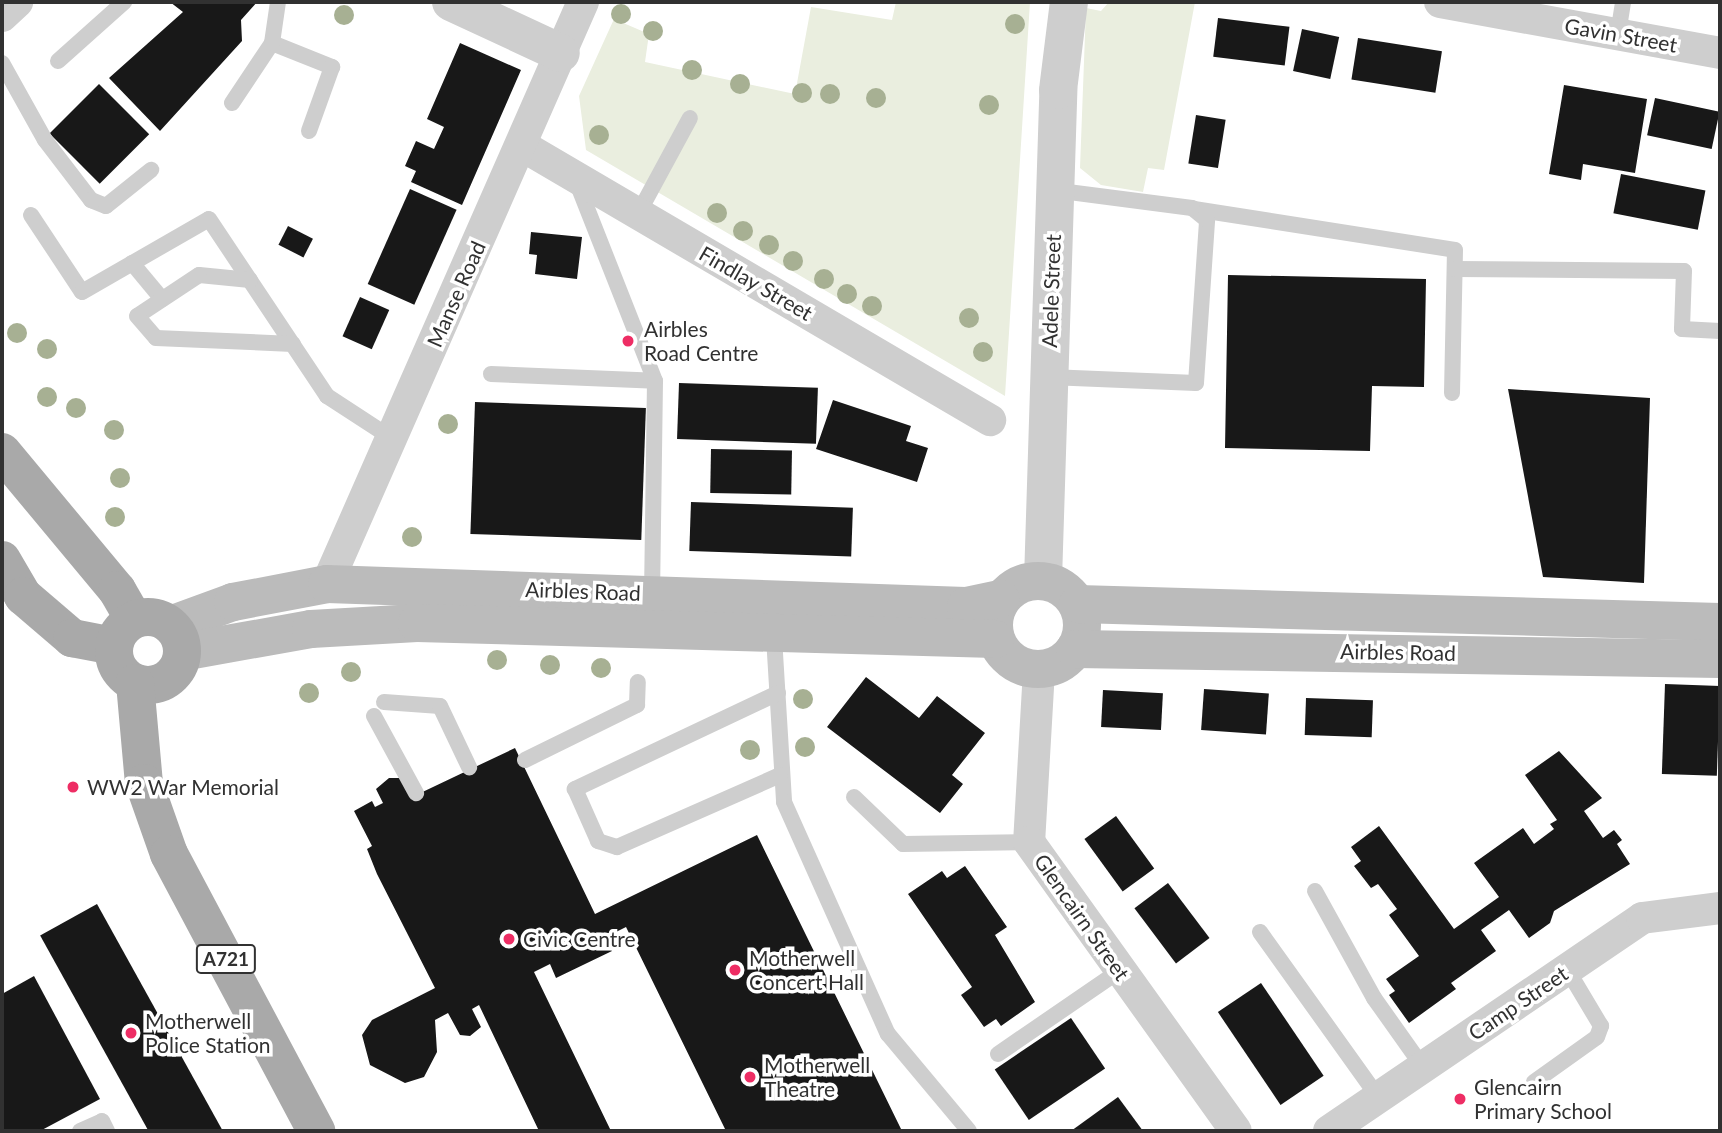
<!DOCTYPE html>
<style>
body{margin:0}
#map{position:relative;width:1722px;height:1133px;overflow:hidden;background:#fff;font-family:Lato,sans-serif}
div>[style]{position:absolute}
.green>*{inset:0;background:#eaeedf}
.building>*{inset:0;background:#181818;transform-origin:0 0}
.service>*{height:16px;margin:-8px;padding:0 8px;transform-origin:8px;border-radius:8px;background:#cecece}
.minor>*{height:32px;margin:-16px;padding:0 16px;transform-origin:16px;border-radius:16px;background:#cecece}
.tertiary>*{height:38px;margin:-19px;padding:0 19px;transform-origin:19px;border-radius:19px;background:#cecece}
.secondary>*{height:38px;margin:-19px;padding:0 19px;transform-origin:19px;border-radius:19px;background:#bbb}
.secondary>.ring{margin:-19px;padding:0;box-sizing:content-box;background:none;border:38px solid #bbb;border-radius:50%}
.primary>*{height:38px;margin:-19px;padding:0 19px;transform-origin:19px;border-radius:19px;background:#a9a9a9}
.primary>.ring{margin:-19px;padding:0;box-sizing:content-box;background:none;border:38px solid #a9a9a9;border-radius:50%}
.trees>*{width:20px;height:20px;margin:-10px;border-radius:50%;background:#a7b093}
.dots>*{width:19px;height:19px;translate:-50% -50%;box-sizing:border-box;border:4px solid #fff;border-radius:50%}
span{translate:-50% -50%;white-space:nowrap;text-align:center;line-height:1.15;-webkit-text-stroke:7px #fff;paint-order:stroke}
.shield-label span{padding:2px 5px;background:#fff;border:2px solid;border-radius:5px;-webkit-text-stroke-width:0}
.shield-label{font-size:19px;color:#313131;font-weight:700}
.street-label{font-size:21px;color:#313131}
.poi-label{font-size:21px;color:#313131}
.left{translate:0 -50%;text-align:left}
.frame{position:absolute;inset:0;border:4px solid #313131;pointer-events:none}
</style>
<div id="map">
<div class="green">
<div style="clip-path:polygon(896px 2px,1030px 2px,1005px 396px,586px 150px,579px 96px,614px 19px,649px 34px,645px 62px,795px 94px,811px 7px,892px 20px)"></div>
<div style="clip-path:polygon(1109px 2px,1195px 2px,1164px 170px,1148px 168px,1143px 192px,1101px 185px,1080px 168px,1086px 8px,1101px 11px)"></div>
</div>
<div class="building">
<div style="clip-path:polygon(170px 2px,257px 2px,241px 20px,242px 41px,160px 131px,109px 78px,183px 12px)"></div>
<div style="left:1218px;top:18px;width:72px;height:39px;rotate:7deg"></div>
<div style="left:1302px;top:29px;width:38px;height:43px;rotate:12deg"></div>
<div style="left:1358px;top:38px;width:85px;height:42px;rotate:9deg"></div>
<div style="clip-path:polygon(460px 43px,521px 70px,462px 205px,411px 182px,416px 171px,405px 166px,416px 141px,434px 149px,444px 127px,427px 119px)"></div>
<div style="left:99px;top:84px;width:71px;height:70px;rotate:45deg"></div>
<div style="clip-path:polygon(1564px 85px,1647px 99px,1635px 173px,1583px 164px,1581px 180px,1549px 174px)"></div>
<div style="left:1655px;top:98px;width:66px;height:38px;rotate:12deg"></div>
<div style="left:1196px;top:115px;width:30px;height:49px;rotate:9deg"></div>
<div style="left:1621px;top:174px;width:86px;height:40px;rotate:11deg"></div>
<div style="left:410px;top:189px;width:51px;height:104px;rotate:24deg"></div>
<div style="left:288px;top:226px;width:28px;height:21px;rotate:27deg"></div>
<div style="clip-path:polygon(531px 232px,582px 237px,577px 279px,535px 274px,537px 255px,529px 254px)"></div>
<div style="clip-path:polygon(1228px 275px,1426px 279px,1424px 387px,1372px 386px,1370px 451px,1225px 448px)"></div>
<div style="left:360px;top:297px;width:32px;height:43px;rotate:24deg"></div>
<div style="left:679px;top:383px;width:139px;height:56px;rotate:2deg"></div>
<div style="clip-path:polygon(1508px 389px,1650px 398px,1644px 583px,1543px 577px)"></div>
<div style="clip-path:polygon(833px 400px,911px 426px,906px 441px,928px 448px,917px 482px,816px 449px)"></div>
<div style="left:475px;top:402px;width:171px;height:132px;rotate:2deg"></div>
<div style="left:711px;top:449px;width:81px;height:44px;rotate:1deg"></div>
<div style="left:691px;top:502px;width:162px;height:49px;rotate:2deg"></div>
<div style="clip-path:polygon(866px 677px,919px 718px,937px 696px,985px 733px,952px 775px,963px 784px,940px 813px,827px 727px)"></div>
<div style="left:1665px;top:684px;width:55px;height:90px;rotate:2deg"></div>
<div style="left:1204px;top:689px;width:65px;height:41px;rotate:4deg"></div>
<div style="left:1103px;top:690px;width:60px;height:37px;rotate:3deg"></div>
<div style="left:1306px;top:698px;width:67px;height:37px;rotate:2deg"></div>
<div style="clip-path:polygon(515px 748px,595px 914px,757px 835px,902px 1131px,726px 1131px,626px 927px,606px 937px,612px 951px,556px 978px,550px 964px,534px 972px,611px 1131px,539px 1131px,479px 1005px,472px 1009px,481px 1027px,470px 1036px,460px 1035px,448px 1013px,435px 1020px,437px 1052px,424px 1077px,405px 1083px,370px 1065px,362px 1035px,372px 1020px,435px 988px,377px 874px,367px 849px,372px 846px,354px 811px,372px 801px,375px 807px,383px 803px,376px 789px,389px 778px,403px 778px,412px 797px)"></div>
<div style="clip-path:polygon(1559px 751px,1602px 798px,1584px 811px,1603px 838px,1614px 830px,1622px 840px,1617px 844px,1630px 864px,1554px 911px,1550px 923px,1529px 938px,1509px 910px,1481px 930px,1496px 951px,1451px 983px,1456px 989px,1409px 1023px,1389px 995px,1395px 991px,1386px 979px,1419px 956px,1389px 915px,1397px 909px,1378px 884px,1371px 888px,1354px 866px,1361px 861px,1351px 847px,1379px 826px,1454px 929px,1499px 897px,1474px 863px,1523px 828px,1534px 844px,1554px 829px,1550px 824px,1557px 820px,1525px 775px)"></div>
<div style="left:1116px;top:816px;width:65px;height:39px;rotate:54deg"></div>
<div style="clip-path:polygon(965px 866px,1007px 927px,995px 935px,1035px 1002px,1001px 1026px,996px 1019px,984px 1027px,961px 995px,972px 987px,908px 894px,942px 871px,947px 878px)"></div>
<div style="left:1168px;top:883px;width:69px;height:42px;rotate:53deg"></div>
<div style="left:97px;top:904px;width:259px;height:65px;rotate:61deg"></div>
<div style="clip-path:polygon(34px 976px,100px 1099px,40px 1131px,2px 1131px,2px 994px)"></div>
<div style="left:1261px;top:983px;width:112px;height:52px;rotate:56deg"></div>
<div style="left:1071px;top:1018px;width:61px;height:92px;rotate:56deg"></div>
<div style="clip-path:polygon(1118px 1097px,1143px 1131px,1071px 1131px)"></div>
</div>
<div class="service">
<div style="left:1618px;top:34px;width:32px;rotate:-81deg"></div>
<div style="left:272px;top:43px;width:65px;rotate:21.8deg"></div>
<div style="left:332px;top:67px;width:68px;rotate:109.8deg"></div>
<div style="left:58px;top:61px;width:89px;rotate:-41.8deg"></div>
<div style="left:2px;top:63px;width:88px;rotate:60.8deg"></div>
<div style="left:45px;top:140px;width:76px;rotate:52.5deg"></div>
<div style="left:91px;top:200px;width:16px;rotate:22deg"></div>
<div style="left:106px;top:206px;width:58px;rotate:-38.7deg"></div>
<div style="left:232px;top:103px;width:72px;rotate:-56.3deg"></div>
<div style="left:272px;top:43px;width:41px;rotate:-81.7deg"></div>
<div style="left:577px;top:183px;width:213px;rotate:68.5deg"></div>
<div style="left:655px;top:381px;width:213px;rotate:90.8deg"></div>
<div style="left:1194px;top:209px;width:264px;rotate:8.9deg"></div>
<div style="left:1455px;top:250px;width:143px;rotate:91.2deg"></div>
<div style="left:638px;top:214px;width:109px;rotate:-61.6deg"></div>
<div style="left:31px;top:215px;width:92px;rotate:56.5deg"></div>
<div style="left:82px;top:292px;width:146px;rotate:-29.9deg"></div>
<div style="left:209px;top:219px;width:213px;rotate:56.3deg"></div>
<div style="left:327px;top:396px;width:79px;rotate:33.1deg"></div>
<div style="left:132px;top:263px;width:47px;rotate:50.2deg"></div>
<div style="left:1455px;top:269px;width:229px;rotate:0.5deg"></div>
<div style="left:1684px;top:271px;width:58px;rotate:92deg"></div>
<div style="left:1682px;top:329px;width:38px;rotate:3deg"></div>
<div style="left:250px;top:280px;width:51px;rotate:-174.4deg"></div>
<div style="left:199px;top:275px;width:74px;rotate:146.5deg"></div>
<div style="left:137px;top:316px;width:29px;rotate:49deg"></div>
<div style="left:156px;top:338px;width:137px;rotate:2.5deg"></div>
<div style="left:491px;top:374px;width:164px;rotate:2.4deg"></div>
<div style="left:1049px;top:377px;width:147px;rotate:2.3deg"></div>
<div style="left:1196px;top:383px;width:163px;rotate:-86.1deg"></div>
<div style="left:1207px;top:220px;width:19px;rotate:-141deg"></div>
<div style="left:1192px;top:208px;width:139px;rotate:-172.6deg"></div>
<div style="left:774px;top:637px;width:165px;rotate:86.5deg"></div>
<div style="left:784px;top:802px;width:254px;rotate:65.9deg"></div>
<div style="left:888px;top:1034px;width:126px;rotate:50.1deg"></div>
<div style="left:778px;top:693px;width:225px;rotate:154.7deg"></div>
<div style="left:575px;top:789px;width:57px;rotate:66.1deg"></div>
<div style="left:598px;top:841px;width:20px;rotate:18deg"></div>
<div style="left:617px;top:847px;width:178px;rotate:-23.8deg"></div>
<div style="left:384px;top:702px;width:56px;rotate:4.1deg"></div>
<div style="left:440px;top:706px;width:68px;rotate:64.6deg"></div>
<div style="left:374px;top:716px;width:88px;rotate:61.4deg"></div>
<div style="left:525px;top:760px;width:125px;rotate:-26.2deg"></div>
<div style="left:637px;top:705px;width:23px;rotate:-88deg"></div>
<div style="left:854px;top:797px;width:68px;rotate:43.8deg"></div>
<div style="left:903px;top:844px;width:126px;rotate:-0.9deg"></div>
<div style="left:1315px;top:891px;width:122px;rotate:61.1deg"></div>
<div style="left:1374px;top:998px;width:85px;rotate:54.6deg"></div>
<div style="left:1260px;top:932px;width:203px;rotate:54.4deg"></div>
<div style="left:998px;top:1054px;width:147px;rotate:-34.4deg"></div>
<div style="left:1534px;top:1082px;width:77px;rotate:-35.5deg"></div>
<div style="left:1597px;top:1037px;width:12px;rotate:-70deg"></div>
<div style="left:1601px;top:1026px;width:66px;rotate:-120.8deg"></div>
<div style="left:80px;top:1131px;width:24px;rotate:-24deg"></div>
<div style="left:102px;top:1121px;width:11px;rotate:63deg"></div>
</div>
<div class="minor">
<div style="left:1440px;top:2px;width:285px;rotate:10.3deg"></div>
<div style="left:2px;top:16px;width:21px;rotate:-43deg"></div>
<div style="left:521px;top:145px;width:544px;rotate:30.39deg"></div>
<div style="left:327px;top:584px;width:636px;rotate:-66.26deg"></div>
<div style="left:1039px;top:670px;width:172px;rotate:93.3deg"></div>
<div style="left:1029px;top:842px;width:355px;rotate:54.4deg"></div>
<div style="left:1329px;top:1131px;width:379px;rotate:-34.2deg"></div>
<div style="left:1642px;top:918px;width:79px;rotate:-7.3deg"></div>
</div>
<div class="tertiary">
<div style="left:451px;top:2px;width:121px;rotate:24.9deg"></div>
<div style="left:1043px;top:580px;width:490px;rotate:-88.2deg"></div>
<div style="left:1058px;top:90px;width:89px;rotate:-82.9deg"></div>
</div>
<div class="secondary">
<div class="ring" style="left:994px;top:581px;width:50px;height:50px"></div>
<div style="left:1078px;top:604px;width:642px;rotate:1.61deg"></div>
<div style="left:170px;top:625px;width:67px;rotate:-20.1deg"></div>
<div style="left:233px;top:602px;width:96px;rotate:-10.8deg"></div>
<div style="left:327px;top:584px;width:639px;rotate:1.97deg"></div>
<div style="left:966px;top:606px;width:35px;rotate:-12deg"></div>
<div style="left:1075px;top:649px;width:645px;rotate:0.89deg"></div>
<div style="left:182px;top:652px;width:131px;rotate:-10.1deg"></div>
<div style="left:311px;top:629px;width:106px;rotate:-3.2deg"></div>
<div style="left:417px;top:623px;width:578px;rotate:1.59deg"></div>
</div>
<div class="primary">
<div style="left:2px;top:452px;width:180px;rotate:50.2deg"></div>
<div style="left:117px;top:590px;width:34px;rotate:60deg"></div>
<div style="left:2px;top:560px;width:42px;rotate:59.7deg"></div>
<div style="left:23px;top:596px;width:65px;rotate:40.6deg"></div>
<div style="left:72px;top:638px;width:43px;rotate:10.8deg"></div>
<div class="ring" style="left:114px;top:617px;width:30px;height:30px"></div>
<div style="left:135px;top:683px;width:100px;rotate:84.9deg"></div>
<div style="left:144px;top:783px;width:75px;rotate:70.6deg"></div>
<div style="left:169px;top:854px;width:314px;rotate:62deg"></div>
</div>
<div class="trees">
<div style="left:621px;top:14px"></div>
<div style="left:344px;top:15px"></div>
<div style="left:1015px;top:24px"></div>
<div style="left:653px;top:31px"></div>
<div style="left:692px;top:70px"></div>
<div style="left:740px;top:84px"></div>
<div style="left:802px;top:93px"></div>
<div style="left:830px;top:94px"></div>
<div style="left:876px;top:98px"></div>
<div style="left:989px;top:105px"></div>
<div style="left:599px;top:135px"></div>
<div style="left:717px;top:213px"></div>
<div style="left:743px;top:231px"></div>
<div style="left:769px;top:245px"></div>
<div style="left:793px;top:261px"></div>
<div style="left:824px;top:279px"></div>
<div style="left:847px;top:294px"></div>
<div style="left:872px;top:306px"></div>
<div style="left:969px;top:318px"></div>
<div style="left:17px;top:333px"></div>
<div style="left:47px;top:349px"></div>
<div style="left:983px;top:352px"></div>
<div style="left:47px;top:397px"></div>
<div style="left:76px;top:408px"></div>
<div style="left:448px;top:424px"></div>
<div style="left:114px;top:430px"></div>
<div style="left:120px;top:478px"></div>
<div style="left:115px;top:517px"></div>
<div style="left:412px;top:537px"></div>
<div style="left:497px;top:660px"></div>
<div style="left:550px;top:665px"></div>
<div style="left:601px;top:668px"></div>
<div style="left:351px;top:672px"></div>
<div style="left:309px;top:693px"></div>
<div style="left:803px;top:699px"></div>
<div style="left:805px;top:747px"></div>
<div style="left:750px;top:750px"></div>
</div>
<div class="dots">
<div style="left:628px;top:341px;background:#ee2d64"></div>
<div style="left:73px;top:787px;background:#ee2d64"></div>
<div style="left:509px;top:939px;background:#ee2d64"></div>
<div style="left:735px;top:970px;background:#ee2d64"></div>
<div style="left:131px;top:1033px;background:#ee2d64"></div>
<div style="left:750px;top:1077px;background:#ee2d64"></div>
<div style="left:1460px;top:1099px;background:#ee2d64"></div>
</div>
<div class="shield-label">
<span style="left:226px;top:959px">A721</span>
</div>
<div class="street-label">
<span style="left:1621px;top:35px;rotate:10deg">Gavin Street</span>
<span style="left:756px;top:283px;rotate:30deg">Findlay Street</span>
<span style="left:1051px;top:291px;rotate:-88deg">Adele Street</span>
<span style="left:456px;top:294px;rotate:-66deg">Manse Road</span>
<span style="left:583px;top:591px;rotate:2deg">Airbles Road</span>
<span style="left:1398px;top:652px;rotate:1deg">Airbles Road</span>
<span style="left:1082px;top:917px;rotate:55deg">Glencairn Street</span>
<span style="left:1518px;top:1003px;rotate:-34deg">Camp Street</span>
</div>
<div class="poi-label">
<span class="left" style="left:644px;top:341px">Airbles<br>Road Centre</span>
<span class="left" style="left:87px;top:787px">WW2 War Memorial</span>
<span class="left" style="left:523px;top:939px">Civic Centre</span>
<span class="left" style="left:749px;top:970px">Motherwell<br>Concert Hall</span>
<span class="left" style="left:145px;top:1033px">Motherwell<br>Police Station</span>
<span class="left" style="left:764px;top:1077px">Motherwell<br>Theatre</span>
<span class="left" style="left:1474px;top:1099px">Glencairn<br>Primary School</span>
</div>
<div class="frame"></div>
</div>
